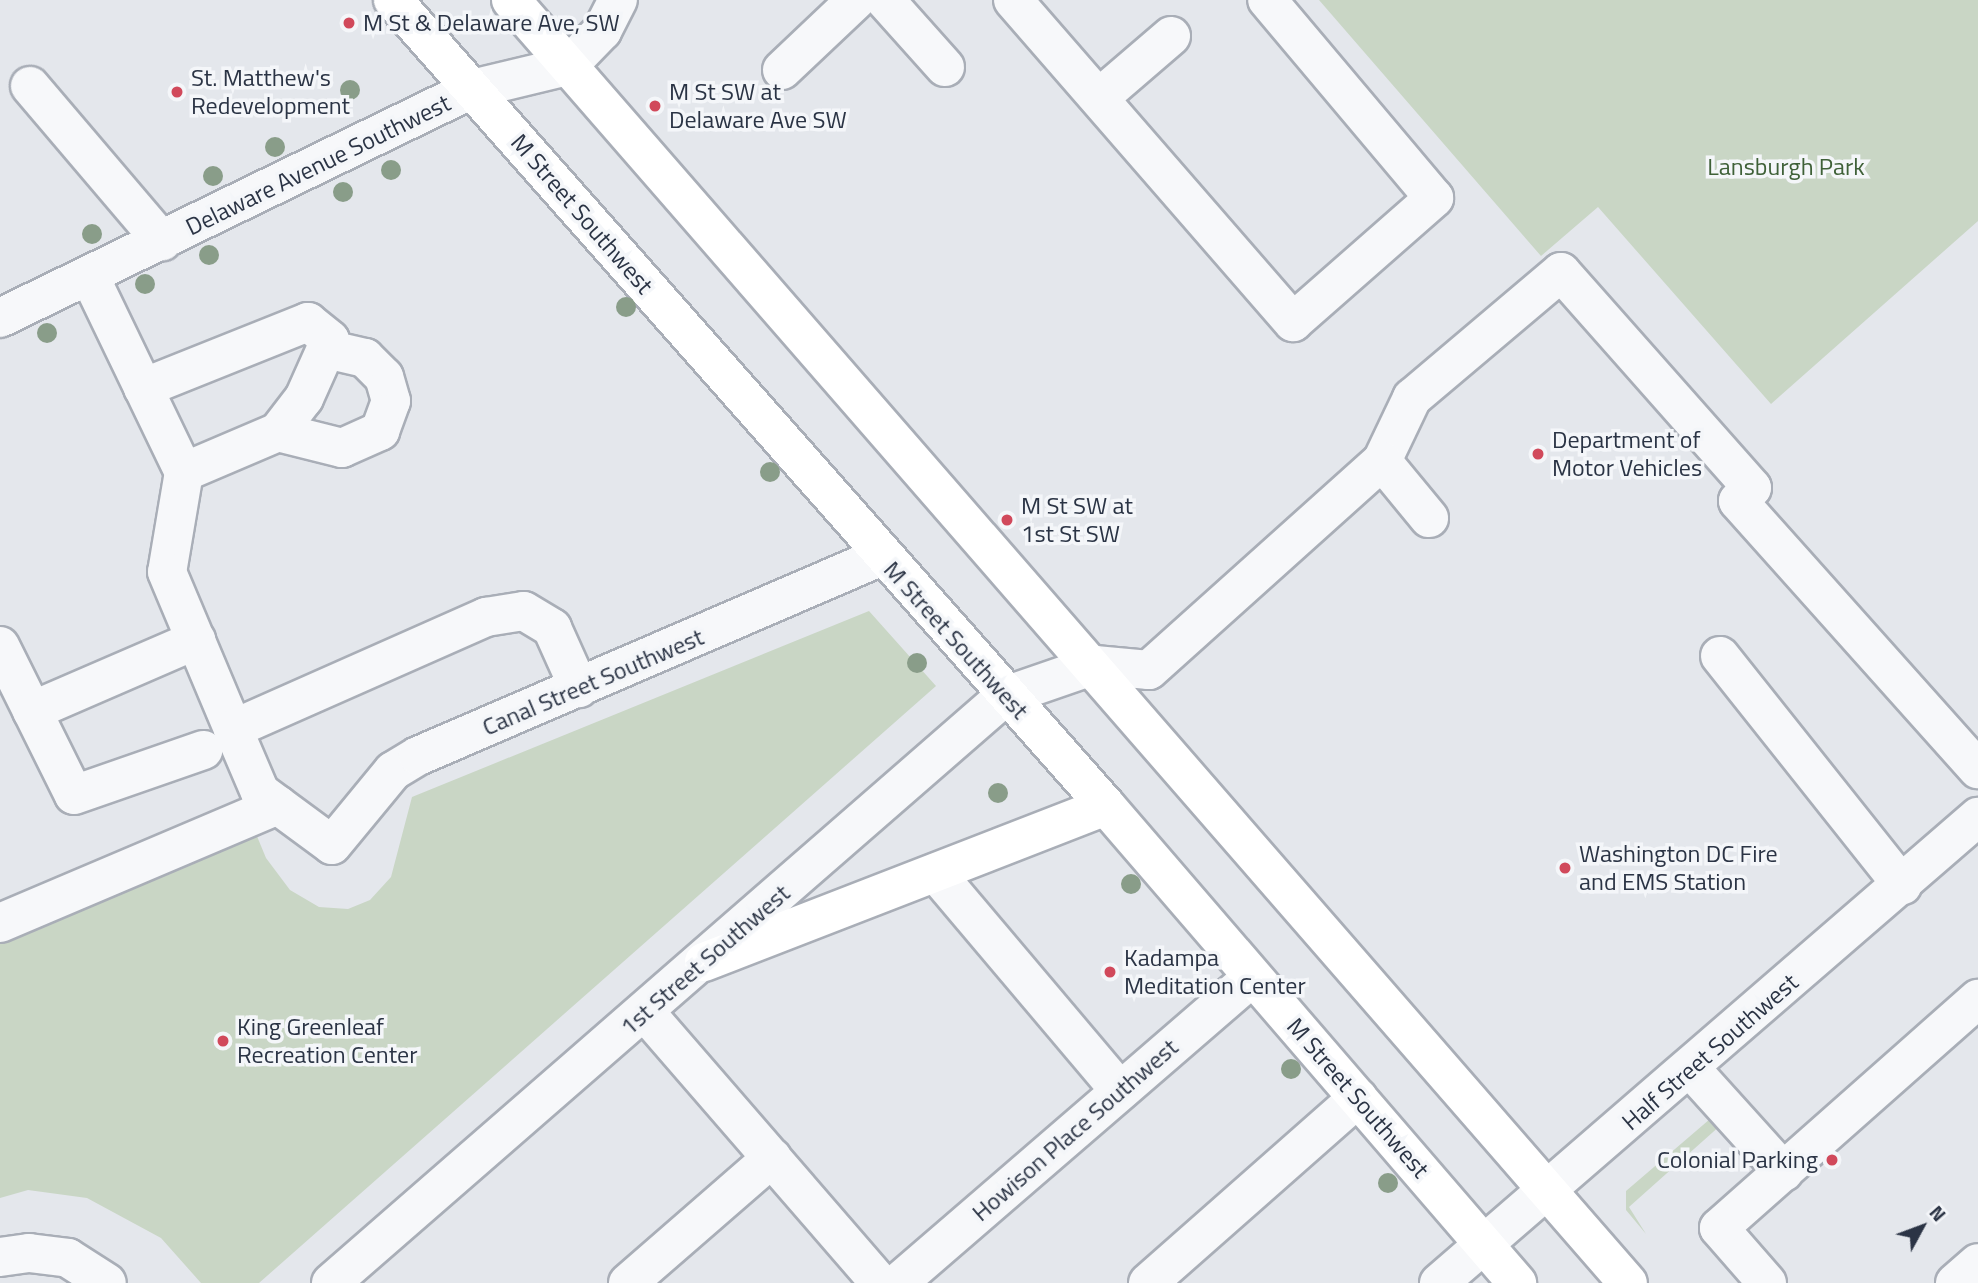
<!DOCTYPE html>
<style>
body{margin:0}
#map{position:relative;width:1978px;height:1283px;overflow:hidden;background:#e4e7ec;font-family:"Titillium Web",sans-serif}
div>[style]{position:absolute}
.green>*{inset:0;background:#c9d6c5}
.roads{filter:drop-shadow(2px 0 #a9aeb7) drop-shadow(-2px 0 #a9aeb7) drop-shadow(0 2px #a9aeb7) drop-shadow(0 -2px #a9aeb7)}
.minor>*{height:38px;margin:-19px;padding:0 19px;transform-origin:19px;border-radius:19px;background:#f7f8fa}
.major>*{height:38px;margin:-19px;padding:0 19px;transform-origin:19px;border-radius:19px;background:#fff}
.trees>*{width:20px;height:20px;margin:-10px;border-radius:50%;background:#899d89}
.dots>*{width:19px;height:19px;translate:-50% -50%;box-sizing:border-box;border:4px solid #f4f6f9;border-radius:50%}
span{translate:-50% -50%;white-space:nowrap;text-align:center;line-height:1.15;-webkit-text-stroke:7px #f4f6f9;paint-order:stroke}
.poi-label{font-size:24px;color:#2b3445}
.left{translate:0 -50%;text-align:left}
.right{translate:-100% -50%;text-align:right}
.street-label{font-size:24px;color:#2b3445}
.park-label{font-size:24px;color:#3f6138}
.north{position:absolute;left:1887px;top:1192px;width:70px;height:70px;-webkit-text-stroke:5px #f4f6f9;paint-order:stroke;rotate:49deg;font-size:19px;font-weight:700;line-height:28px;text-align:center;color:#2b3445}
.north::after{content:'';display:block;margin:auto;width:24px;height:32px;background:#2b3445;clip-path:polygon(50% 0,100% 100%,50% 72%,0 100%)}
</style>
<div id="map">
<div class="green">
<div style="clip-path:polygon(1319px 0,1978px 0,1978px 221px,1771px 404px,1598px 207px,1541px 256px)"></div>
<div style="clip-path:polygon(869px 611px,936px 686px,259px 1283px,201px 1283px,161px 1238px,87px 1198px,28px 1190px,0 1198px,0 905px,244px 805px,266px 858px,290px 890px,319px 907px,348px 909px,370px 900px,391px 877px,412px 797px)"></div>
<div style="clip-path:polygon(1710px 1119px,1722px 1124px,1629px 1207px,1646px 1234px,1626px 1210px,1626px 1191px)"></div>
</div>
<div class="roads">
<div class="minor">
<div style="left:885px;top:0;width:90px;rotate:48.2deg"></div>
<div style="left:1013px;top:0;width:427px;rotate:49deg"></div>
<div style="left:1293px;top:322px;width:188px;rotate:-41.3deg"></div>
<div style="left:1434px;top:198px;width:259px;rotate:-130.1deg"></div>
<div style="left:782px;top:70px;width:102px;rotate:-43.4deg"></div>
<div style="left:30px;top:86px;width:204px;rotate:49.6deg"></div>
<div style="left:1099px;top:98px;width:95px;rotate:-40.7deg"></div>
<div style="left:89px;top:275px;width:219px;rotate:64.3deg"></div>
<div style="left:184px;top:472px;width:101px;rotate:99.6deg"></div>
<div style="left:167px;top:572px;width:170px;rotate:67.2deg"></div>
<div style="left:233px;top:729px;width:69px;rotate:66.8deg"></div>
<div style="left:260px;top:792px;width:89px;rotate:36.4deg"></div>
<div style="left:332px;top:845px;width:96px;rotate:-50.5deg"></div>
<div style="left:393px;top:771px;width:29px;rotate:-31deg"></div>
<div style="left:418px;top:756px;width:505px;rotate:-23.32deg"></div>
<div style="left:0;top:318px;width:525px;rotate:-25.88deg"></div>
<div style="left:472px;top:89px;width:99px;rotate:-13.5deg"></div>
<div style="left:568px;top:66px;width:49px;rotate:-45.8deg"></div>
<div style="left:602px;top:31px;width:35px;rotate:-63deg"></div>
<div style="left:143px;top:388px;width:178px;rotate:-21.8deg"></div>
<div style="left:308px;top:322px;width:28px;rotate:39deg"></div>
<div style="left:330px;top:340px;width:64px;rotate:114.1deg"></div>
<div style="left:304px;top:398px;width:43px;rotate:127.4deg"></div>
<div style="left:278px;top:432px;width:102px;rotate:156.9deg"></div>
<div style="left:278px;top:432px;width:66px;rotate:14deg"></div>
<div style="left:342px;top:448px;width:42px;rotate:-24.1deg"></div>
<div style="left:380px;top:431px;width:32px;rotate:-70deg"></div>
<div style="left:391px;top:401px;width:25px;rotate:-106deg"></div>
<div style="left:384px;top:377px;width:27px;rotate:-135deg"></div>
<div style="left:365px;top:358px;width:40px;rotate:-167deg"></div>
<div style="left:1382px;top:461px;width:70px;rotate:-64.5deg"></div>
<div style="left:1412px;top:398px;width:195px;rotate:-40.2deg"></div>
<div style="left:1561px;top:272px;width:288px;rotate:48.5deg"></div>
<div style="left:1752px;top:488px;width:19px;rotate:137deg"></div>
<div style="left:1738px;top:501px;width:360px;rotate:48.2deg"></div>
<div style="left:0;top:646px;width:166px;rotate:63.6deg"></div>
<div style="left:74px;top:795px;width:137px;rotate:-19.2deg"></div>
<div style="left:1720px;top:656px;width:293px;rotate:51.5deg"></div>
<div style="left:32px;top:711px;width:179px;rotate:-23.4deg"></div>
<div style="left:233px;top:729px;width:277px;rotate:-23.9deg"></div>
<div style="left:486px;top:617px;width:38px;rotate:-9deg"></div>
<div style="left:524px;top:611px;width:33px;rotate:31deg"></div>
<div style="left:552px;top:628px;width:66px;rotate:65.8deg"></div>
<div style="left:936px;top:873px;width:285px;rotate:49.8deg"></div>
<div style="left:0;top:923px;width:302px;rotate:-23deg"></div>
<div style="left:645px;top:1012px;width:359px;rotate:49.1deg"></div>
<div style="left:1690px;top:1068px;width:140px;rotate:47.9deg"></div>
<div style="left:0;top:1257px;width:29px;rotate:-8deg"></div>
<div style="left:29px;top:1253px;width:39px;rotate:7deg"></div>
<div style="left:68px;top:1258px;width:46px;rotate:32.7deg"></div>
<div style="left:331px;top:1283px;width:894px;rotate:-41.05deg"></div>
<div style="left:1005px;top:696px;width:95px;rotate:-19deg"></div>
<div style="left:1095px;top:665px;width:54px;rotate:5.3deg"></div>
<div style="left:1149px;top:670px;width:313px;rotate:-41.9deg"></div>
<div style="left:1382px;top:461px;width:74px;rotate:50.5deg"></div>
<div style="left:628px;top:1283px;width:191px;rotate:-41deg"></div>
<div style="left:898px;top:1283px;width:468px;rotate:-40.8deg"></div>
<div style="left:1148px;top:1283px;width:280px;rotate:-41.4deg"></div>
<div style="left:1439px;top:1283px;width:713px;rotate:-40.85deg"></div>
<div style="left:1767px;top:1283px;width:73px;rotate:-131.1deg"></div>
<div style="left:1719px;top:1228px;width:346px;rotate:-41.5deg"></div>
<div style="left:1955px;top:1283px;width:30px;rotate:-41deg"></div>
</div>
<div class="major">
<div style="left:393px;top:0;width:1076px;rotate:48.5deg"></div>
<div style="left:1106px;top:806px;width:630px;rotate:49.25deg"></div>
<div style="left:511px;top:0;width:1701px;rotate:48.96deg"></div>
<div style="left:704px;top:962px;width:431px;rotate:-21.2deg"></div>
</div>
</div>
<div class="trees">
<div style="left:350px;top:90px"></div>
<div style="left:275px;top:147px"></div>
<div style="left:391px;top:170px"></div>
<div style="left:213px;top:176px"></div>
<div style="left:343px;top:192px"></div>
<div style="left:92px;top:234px"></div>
<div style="left:209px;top:255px"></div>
<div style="left:145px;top:284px"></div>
<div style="left:626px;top:307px"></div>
<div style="left:47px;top:333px"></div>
<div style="left:770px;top:472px"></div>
<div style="left:917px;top:663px"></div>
<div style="left:998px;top:793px"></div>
<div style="left:1131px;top:884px"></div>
<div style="left:1291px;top:1069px"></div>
<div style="left:1388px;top:1183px"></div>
</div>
<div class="dots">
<div style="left:349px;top:23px;background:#d1495b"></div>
<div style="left:177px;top:92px;background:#d1495b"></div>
<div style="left:655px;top:106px;background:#d1495b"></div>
<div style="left:1538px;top:454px;background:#d1495b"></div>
<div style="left:1007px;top:520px;background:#d1495b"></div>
<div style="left:1565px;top:868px;background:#d1495b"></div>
<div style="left:1110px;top:972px;background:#d1495b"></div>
<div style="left:223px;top:1041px;background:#d1495b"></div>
<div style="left:1832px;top:1160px;background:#d1495b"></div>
</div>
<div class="poi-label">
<span class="left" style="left:363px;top:23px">M St &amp; Delaware Ave, SW</span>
<span class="left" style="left:191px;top:92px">St. Matthew's<br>Redevelopment</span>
<span class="left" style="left:669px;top:106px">M St SW at<br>Delaware Ave SW</span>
<span class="left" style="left:1552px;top:454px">Department of<br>Motor Vehicles</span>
<span class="left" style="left:1021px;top:520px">M St SW at<br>1st St SW</span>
<span class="left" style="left:1579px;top:868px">Washington DC Fire<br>and EMS Station</span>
<span class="left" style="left:1124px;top:972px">Kadampa<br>Meditation Center</span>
<span class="left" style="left:237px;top:1041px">King Greenleaf<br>Recreation Center</span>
<span class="right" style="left:1818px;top:1160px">Colonial Parking</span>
</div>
<div class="street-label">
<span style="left:318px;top:165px;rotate:-26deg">Delaware Avenue Southwest</span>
<span style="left:582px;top:214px;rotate:49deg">M Street Southwest</span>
<span style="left:956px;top:640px;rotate:48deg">M Street Southwest</span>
<span style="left:593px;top:682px;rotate:-23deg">Canal Street Southwest</span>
<span style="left:705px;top:960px;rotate:-41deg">1st Street Southwest</span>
<span style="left:1710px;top:1052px;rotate:-41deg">Half Street Southwest</span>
<span style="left:1358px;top:1098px;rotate:49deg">M Street Southwest</span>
<span style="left:1075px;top:1130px;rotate:-41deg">Howison Place Southwest</span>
</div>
<div class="park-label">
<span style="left:1786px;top:167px">Lansburgh Park</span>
</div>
<div class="north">N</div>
</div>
